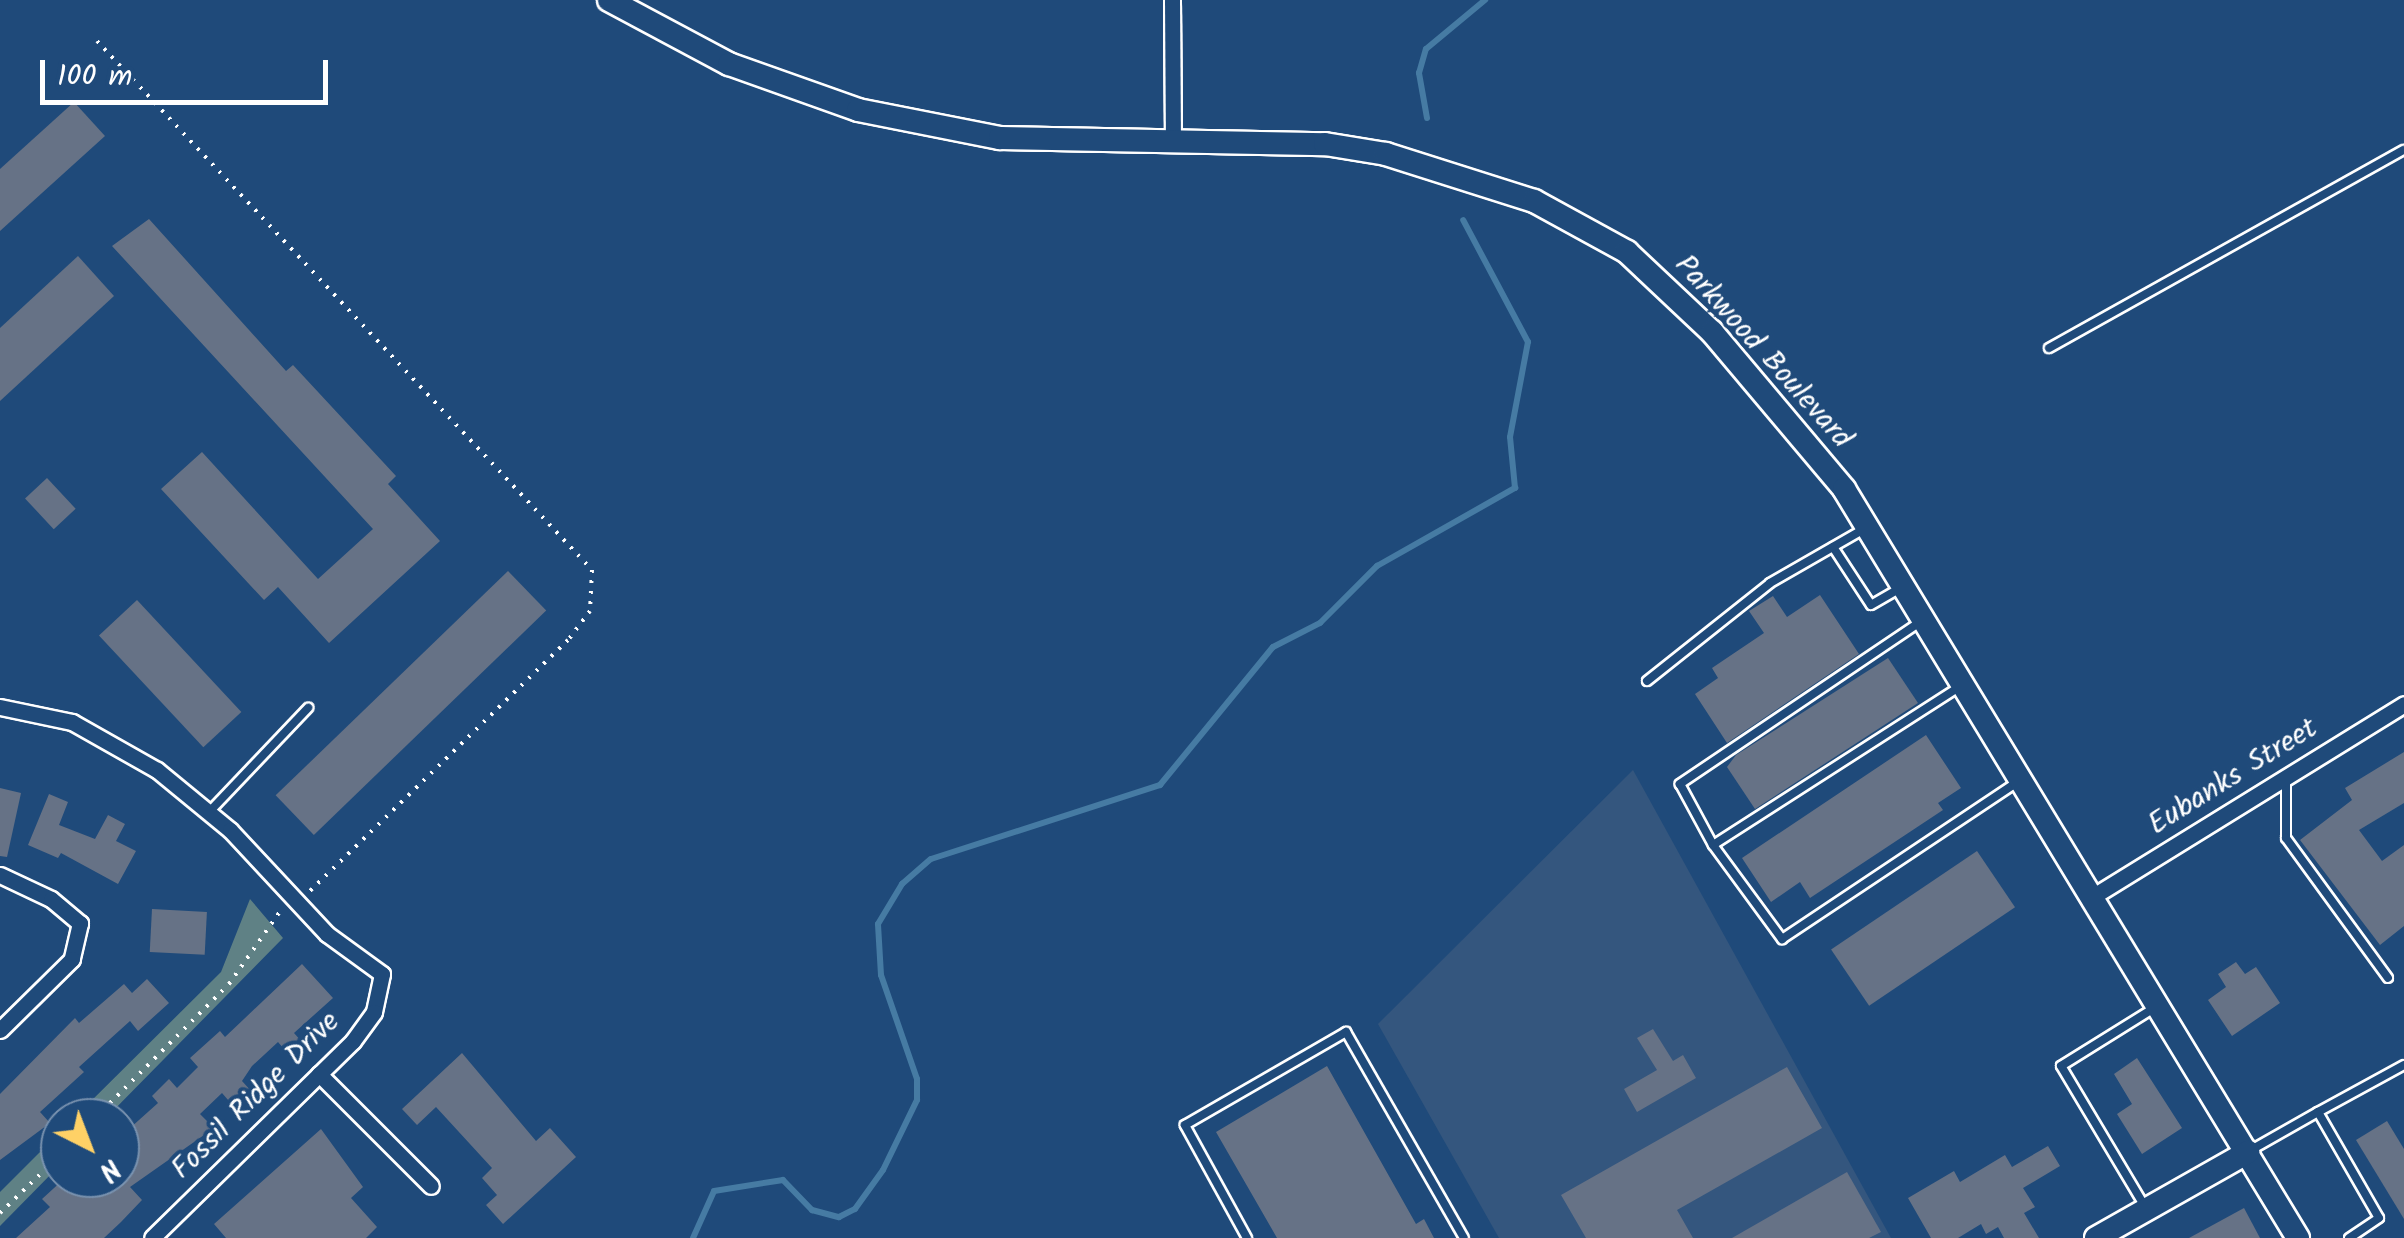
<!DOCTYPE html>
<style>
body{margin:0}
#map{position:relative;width:2404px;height:1238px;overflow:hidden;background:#1f4a7a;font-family:Kalam,sans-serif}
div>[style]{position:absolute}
.built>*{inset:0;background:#34567e}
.green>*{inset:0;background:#5f8185}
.stream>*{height:6px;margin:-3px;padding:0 3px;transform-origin:3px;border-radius:3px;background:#467ba3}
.building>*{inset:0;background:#667286;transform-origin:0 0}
.path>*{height:4px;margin-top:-2px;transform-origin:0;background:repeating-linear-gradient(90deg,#fff 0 2.5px,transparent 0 10.5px)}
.roads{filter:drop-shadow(2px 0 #fff) drop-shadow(-2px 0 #fff) drop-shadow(0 2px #fff) drop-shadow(0 -2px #fff)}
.lane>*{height:8px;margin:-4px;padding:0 4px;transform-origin:4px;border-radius:4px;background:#1f4a7a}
.street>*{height:15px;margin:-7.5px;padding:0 7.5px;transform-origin:7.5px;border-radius:7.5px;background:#1f4a7a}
.secondary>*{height:22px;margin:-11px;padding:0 11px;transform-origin:11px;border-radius:11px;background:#1f4a7a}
span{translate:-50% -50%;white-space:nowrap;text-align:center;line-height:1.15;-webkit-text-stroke:8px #1f4a7a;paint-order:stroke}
.street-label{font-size:30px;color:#fff}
.north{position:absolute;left:40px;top:1098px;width:100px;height:100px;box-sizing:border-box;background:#1f4a7a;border:2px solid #7992af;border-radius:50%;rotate:138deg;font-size:28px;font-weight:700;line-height:40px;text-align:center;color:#fff}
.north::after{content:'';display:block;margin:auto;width:35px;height:45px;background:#ffd166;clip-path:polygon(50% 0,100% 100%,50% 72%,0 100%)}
.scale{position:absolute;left:40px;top:60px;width:288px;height:45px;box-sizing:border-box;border:5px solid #fff;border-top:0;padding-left:12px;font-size:30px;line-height:35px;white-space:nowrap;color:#fff;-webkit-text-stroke:8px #1f4a7a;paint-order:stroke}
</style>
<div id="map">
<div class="built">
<div style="clip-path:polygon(1633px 770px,1891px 1238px,1499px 1238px,1378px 1024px)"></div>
</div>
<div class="green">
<div style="clip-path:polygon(250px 899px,283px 938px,106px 1118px,74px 1118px,221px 972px)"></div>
<div style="clip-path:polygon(60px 1132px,60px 1165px,0 1226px,0 1192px)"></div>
</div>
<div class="stream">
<div style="left:1427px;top:118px;width:46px;rotate:-100.1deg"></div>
<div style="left:1419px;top:73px;width:25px;rotate:-74deg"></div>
<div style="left:1426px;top:49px;width:77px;rotate:-39.7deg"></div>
<div style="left:693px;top:1238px;width:51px;rotate:-65.9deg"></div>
<div style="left:714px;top:1191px;width:70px;rotate:-9.1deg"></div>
<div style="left:783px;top:1180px;width:42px;rotate:46deg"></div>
<div style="left:812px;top:1210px;width:28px;rotate:15deg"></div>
<div style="left:839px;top:1217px;width:18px;rotate:-27deg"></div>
<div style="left:855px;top:1209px;width:48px;rotate:-54.3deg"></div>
<div style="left:883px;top:1170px;width:78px;rotate:-64.1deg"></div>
<div style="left:917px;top:1100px;width:21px;rotate:-90deg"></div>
<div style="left:917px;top:1079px;width:110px;rotate:-109.1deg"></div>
<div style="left:881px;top:975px;width:51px;rotate:-93.4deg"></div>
<div style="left:878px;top:924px;width:47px;rotate:-59deg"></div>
<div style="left:902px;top:884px;width:38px;rotate:-41deg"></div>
<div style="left:931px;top:859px;width:241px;rotate:-17.9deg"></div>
<div style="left:1160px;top:785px;width:178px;rotate:-50.7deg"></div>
<div style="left:1273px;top:647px;width:53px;rotate:-27.1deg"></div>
<div style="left:1320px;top:623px;width:81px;rotate:-45deg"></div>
<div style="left:1377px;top:566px;width:159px;rotate:-29.5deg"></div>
<div style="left:1515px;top:488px;width:51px;rotate:-95.6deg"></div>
<div style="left:1510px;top:437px;width:97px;rotate:-79.3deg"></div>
<div style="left:1528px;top:342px;width:138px;rotate:-118deg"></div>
</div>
<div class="building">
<div style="clip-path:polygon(74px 102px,105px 136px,0 231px,0 169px)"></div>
<div style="clip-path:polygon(149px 219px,286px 371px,293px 365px,396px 476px,388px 484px,440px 541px,329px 643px,278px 587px,264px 600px,161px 489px,202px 452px,318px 579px,373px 529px,112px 246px)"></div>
<div style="clip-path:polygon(78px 256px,114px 296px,0 401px,0 328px)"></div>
<div style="left:47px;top:478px;width:42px;height:30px;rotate:47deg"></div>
<div style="left:508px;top:571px;width:55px;height:323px;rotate:46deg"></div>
<div style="clip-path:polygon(1820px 595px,1859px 654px,1727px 743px,1695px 694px,1718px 678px,1712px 668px,1764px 633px,1749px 611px,1773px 596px,1787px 617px)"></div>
<div style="left:137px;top:600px;width:153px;height:52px;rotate:47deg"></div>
<div style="clip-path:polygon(1888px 658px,1918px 703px,1755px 809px,1727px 767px,1736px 755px)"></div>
<div style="clip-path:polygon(1926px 735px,1961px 788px,1938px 803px,1943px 810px,1810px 898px,1800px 882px,1771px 902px,1742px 858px)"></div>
<div style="clip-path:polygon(2404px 752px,2404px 803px,2359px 830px,2382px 861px,2404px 845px,2404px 926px,2380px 945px,2300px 840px,2352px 800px,2345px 788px)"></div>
<div style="clip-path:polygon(0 788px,21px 793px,7px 857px,0 856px)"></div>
<div style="clip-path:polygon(49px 794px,68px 802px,59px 825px,95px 839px,108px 815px,125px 824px,116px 841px,136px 851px,118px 884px,61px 853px,58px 858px,28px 845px)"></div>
<div style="left:1977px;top:851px;width:68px;height:176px;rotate:56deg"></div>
<div style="left:152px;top:909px;width:55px;height:43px;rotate:3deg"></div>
<div style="clip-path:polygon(2236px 962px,2245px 974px,2256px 967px,2280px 1003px,2232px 1036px,2208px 1000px,2226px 987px,2218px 974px)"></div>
<div style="clip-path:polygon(302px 964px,333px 998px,294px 1033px,302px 1042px,289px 1055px,278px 1042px,252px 1066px,242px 1081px,252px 1092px,235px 1108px,222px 1093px,200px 1114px,214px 1128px,130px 1187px,142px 1200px,121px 1222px,104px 1238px,16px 1238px,50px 1207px,42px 1199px,65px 1178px,120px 1178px,120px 1137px,158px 1103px,152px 1096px,169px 1079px,177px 1088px,198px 1067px,190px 1058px,220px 1031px,225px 1037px)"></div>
<div style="clip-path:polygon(147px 979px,169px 1003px,138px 1031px,130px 1021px,79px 1067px,84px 1072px,40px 1112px,50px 1123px,0 1160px,0 1094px,75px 1018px,79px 1023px,124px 984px,132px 993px)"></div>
<div style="clip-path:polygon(1653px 1029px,1673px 1061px,1683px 1055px,1696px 1078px,1637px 1112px,1624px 1089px,1657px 1070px,1637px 1038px)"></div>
<div style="clip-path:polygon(462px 1053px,536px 1141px,550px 1128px,576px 1157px,503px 1224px,486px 1205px,497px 1195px,482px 1178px,492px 1168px,436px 1107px,417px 1125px,402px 1109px)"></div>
<div style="clip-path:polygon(2137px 1058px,2182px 1128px,2142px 1154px,2117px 1114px,2132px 1104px,2114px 1074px)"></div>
<div style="clip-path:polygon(1327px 1066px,1416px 1224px,1424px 1219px,1434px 1238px,1277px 1238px,1216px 1132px)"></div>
<div style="clip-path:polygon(1787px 1067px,1822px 1128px,1677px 1210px,1693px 1238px,1586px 1238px,1561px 1195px)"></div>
<div style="clip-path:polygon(2387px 1121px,2404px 1149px,2404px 1219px,2356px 1140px)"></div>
<div style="clip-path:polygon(321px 1129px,363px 1187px,351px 1198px,377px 1227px,366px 1238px,226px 1238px,214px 1224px)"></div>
<div style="clip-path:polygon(2048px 1146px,2060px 1166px,2023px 1188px,2035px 1207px,2024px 1213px,2039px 1238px,2004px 1238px,1998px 1227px,1986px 1234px,1981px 1224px,1958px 1238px,1931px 1238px,1908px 1198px,1954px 1171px,1960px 1182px,2005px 1155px,2012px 1167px)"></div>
<div style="clip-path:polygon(1847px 1172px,1881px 1232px,1869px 1238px,1732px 1238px)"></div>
<div style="clip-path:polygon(2244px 1208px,2260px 1238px,2189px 1238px)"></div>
</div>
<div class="path">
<div style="left:97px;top:41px;width:724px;rotate:46.9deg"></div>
<div style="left:592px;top:570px;width:41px;rotate:92.8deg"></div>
<div style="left:590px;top:611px;width:36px;rotate:127deg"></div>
<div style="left:568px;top:640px;width:360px;rotate:135.8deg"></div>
<div style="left:95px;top:1118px;width:190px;rotate:-45deg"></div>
<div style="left:229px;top:984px;width:90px;rotate:-54.9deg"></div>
<div style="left:0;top:1213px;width:83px;rotate:-44deg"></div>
</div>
<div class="roads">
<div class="lane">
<div style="left:2049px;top:348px;width:406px;rotate:-29.2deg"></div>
<div style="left:1833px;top:547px;width:69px;rotate:56.8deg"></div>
<div style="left:1871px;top:605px;width:34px;rotate:-30deg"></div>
<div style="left:1920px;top:622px;width:290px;rotate:146deg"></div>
<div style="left:1680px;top:784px;width:69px;rotate:61.6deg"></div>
<div style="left:1713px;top:845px;width:117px;rotate:53.7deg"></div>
<div style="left:1782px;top:939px;width:285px;rotate:-33.7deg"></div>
<div style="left:1647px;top:681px;width:157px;rotate:-38.5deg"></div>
<div style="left:1770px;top:583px;width:108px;rotate:-29.9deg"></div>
<div style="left:2286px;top:777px;width:61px;rotate:90deg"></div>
<div style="left:2286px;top:838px;width:173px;rotate:53.9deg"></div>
<div style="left:209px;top:812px;width:144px;rotate:-46.4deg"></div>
<div style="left:1713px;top:845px;width:292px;rotate:-32.7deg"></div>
<div style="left:2318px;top:1112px;width:98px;rotate:-28.7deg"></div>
<div style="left:2251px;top:1150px;width:77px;rotate:-29.6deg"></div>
<div style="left:2318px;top:1112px;width:122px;rotate:60.1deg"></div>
<div style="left:2379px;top:1218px;width:36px;rotate:146deg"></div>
<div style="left:2144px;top:1205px;width:162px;rotate:-120.8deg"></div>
<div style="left:2061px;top:1066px;width:110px;rotate:-31.9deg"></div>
<div style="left:1247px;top:1238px;width:129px;rotate:-118.8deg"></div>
<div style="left:1185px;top:1125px;width:186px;rotate:-30deg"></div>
<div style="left:1346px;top:1032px;width:237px;rotate:60.2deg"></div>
</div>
<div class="street">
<div style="left:1172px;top:0;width:142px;rotate:89.6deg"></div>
<div style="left:0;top:707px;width:74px;rotate:11.8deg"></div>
<div style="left:72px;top:722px;width:98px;rotate:29.5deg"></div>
<div style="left:157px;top:770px;width:94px;rotate:39.4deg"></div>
<div style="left:230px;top:830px;width:142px;rotate:47deg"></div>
<div style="left:327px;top:934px;width:68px;rotate:36deg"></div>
<div style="left:382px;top:974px;width:39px;rotate:102deg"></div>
<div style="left:374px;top:1012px;width:36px;rotate:126deg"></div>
<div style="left:353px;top:1041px;width:281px;rotate:135.6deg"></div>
<div style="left:0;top:875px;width:56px;rotate:25.2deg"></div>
<div style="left:51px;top:899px;width:38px;rotate:40deg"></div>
<div style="left:80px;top:923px;width:37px;rotate:103deg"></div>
<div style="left:72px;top:959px;width:101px;rotate:135.4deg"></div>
<div style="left:2092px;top:897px;width:367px;rotate:-31.7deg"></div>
<div style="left:319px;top:1074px;width:158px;rotate:45deg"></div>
</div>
<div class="secondary">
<div style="left:609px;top:0;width:136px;rotate:28.1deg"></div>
<div style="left:729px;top:64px;width:137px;rotate:19.6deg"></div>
<div style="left:858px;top:110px;width:145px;rotate:11.2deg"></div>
<div style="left:1000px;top:138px;width:325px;rotate:1.1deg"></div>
<div style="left:1325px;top:144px;width:62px;rotate:9.3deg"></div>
<div style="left:1386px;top:154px;width:155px;rotate:17.6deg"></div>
<div style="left:1534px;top:201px;width:106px;rotate:28.7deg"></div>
<div style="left:1627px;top:252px;width:117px;rotate:43.3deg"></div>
<div style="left:1712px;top:332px;width:205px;rotate:49.9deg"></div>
<div style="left:1844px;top:489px;width:876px;rotate:58.78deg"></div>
<div style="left:2096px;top:1238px;width:175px;rotate:-29.5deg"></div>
</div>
</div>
<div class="street-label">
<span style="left:1763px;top:352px;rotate:48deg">Parkwood Boulevard</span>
<span style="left:2233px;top:777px;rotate:-32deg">Eubanks Street</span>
<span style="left:256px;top:1096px;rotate:-45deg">Fossil Ridge Drive</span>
</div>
<div class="north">N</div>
<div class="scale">100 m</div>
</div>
